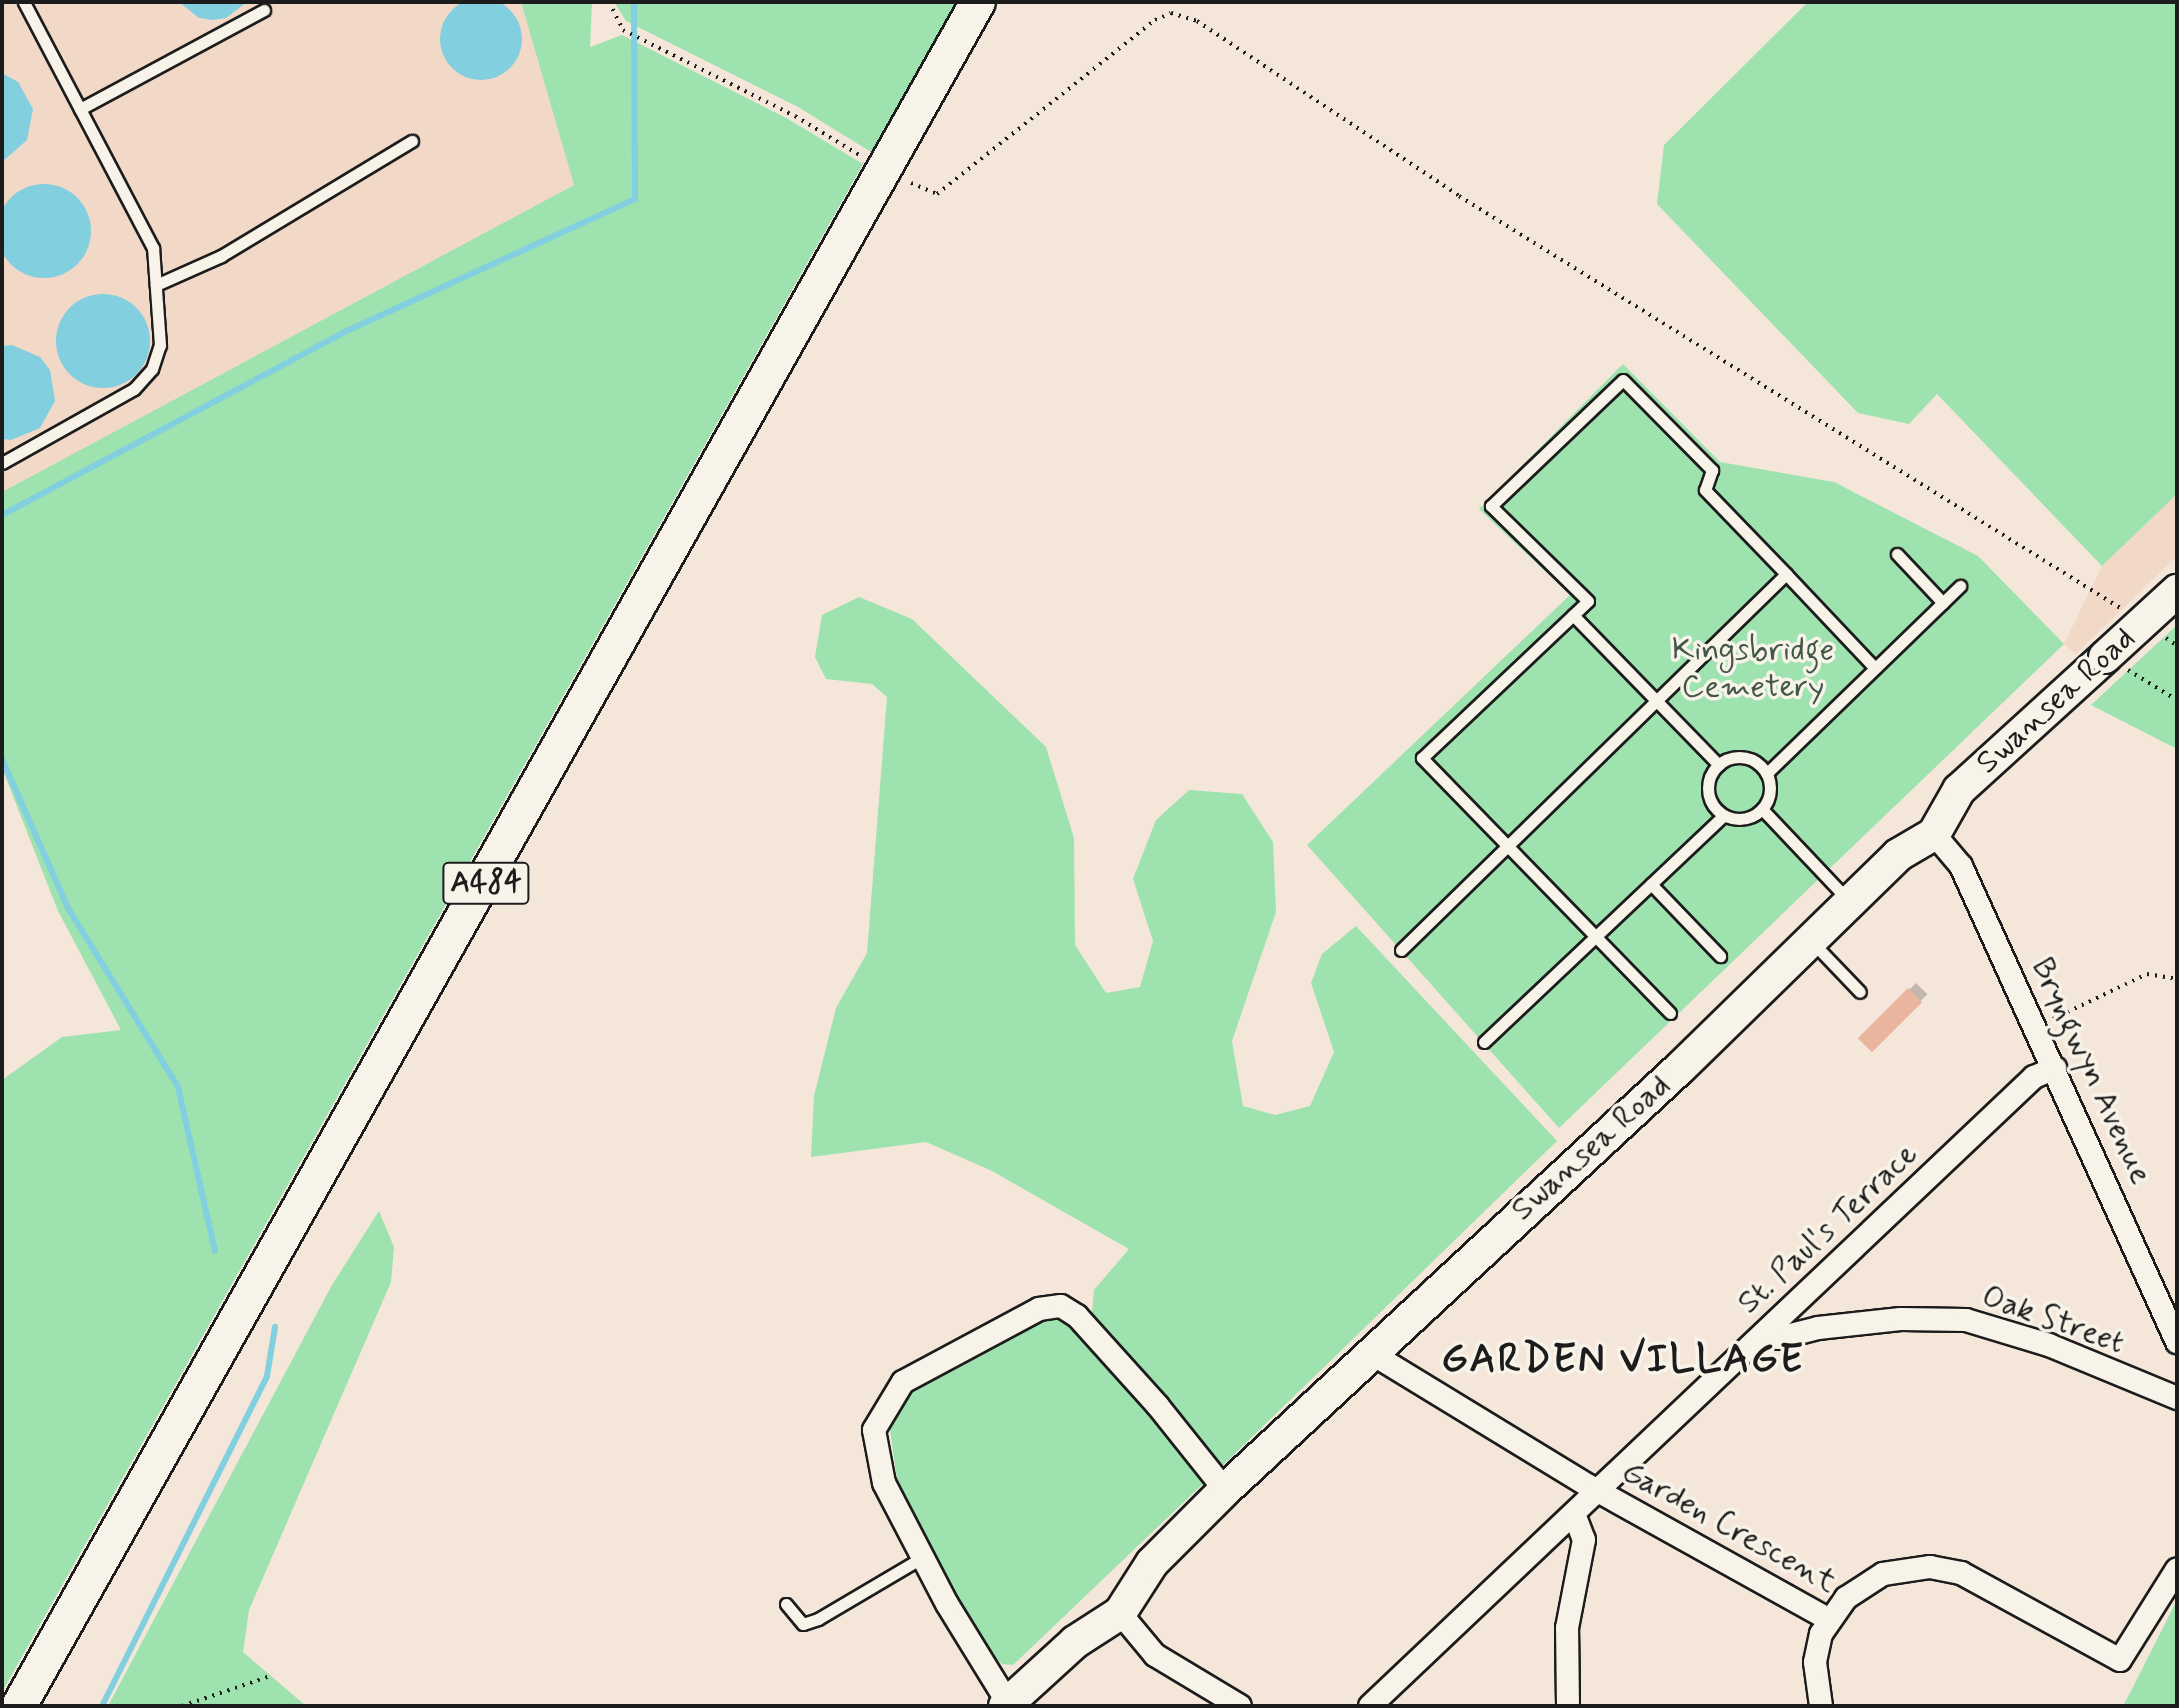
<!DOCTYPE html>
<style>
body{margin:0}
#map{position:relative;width:2179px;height:1708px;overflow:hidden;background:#f4e7d9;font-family:Mynerve,sans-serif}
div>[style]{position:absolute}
.built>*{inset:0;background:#f1d8c7}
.green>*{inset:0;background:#9de2af}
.water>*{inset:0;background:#81cfdf}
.round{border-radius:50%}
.shadow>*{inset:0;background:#0003;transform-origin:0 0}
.stream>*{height:6px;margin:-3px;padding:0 3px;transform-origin:3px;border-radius:3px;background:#81cfdf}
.building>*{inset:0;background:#eab59e;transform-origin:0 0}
.path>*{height:4px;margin-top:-2px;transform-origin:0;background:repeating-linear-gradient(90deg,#1c1c1c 0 2px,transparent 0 8px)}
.roads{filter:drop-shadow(2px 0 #1c1c1c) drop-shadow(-2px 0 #1c1c1c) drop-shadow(0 2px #1c1c1c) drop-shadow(0 -2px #1c1c1c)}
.service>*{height:11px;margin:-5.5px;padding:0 5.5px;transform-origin:5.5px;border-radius:5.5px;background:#f7f3e8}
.service>.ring{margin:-5.5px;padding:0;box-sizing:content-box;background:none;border:11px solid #f7f3e8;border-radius:50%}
.minor>*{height:22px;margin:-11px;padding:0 11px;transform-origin:11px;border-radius:11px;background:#f7f3e8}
.secondary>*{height:32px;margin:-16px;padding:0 16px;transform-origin:16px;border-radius:16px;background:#f7f3e8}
.primary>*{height:34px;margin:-17px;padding:0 17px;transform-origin:17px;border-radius:17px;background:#f7f3e8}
.bridges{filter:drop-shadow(2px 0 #1c1c1c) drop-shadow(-2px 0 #1c1c1c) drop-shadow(0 2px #1c1c1c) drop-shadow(0 -2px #1c1c1c)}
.secondary-bridge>*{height:32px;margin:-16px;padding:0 16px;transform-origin:16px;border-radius:16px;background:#f7f3e8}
span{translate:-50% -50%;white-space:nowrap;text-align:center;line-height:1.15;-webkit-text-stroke:7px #f7f3e8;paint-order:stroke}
.shield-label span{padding:2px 6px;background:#f7f3e8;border:2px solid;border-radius:6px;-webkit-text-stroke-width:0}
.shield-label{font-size:30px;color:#1c1c1c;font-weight:700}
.park-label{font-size:32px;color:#435748}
.street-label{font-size:32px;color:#1c1c1c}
.district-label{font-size:40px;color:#1c1c1c;font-weight:700;letter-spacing:2px}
.frame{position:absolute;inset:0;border:4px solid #1c1c1c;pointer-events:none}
</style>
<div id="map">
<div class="built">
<div style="clip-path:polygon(2px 2px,521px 2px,574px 185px,2px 492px)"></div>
<div style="clip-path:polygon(2177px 494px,2177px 556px,2076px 654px,2064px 644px,2102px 566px)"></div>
</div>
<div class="green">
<div style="clip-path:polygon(521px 2px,592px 2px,590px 47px,622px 35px,788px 119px,863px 164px,2px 1692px,2px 1080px,62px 1037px,121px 1030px,58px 911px,2px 768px,2px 492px,574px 185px)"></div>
<div style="clip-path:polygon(614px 2px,956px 2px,871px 152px,798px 107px,626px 21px)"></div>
<div style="clip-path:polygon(1808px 2px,2177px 2px,2177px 494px,2102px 566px,1937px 394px,1909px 424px,1858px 413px,1657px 204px,1664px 145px)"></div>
<div style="clip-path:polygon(1623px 364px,1720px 462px,1834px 482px,1978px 556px,2064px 644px,1559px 1128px,1307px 845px,1570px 595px,1479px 509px)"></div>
<div style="clip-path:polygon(859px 597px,912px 619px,1046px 747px,1074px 838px,1075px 945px,1106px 993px,1140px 987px,1153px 941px,1133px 879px,1156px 820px,1189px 790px,1242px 794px,1273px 842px,1276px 912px,1232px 1041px,1243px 1106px,1275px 1115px,1310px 1106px,1334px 1052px,1311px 983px,1322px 954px,1356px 926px,1557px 1141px,1219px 1469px,1092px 1313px,1094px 1290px,1129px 1249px,992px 1171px,926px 1142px,811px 1157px,814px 1096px,836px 1008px,867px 953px,887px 697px,872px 684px,826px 679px,815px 657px,822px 615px)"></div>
<div style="clip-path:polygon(2177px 625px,2177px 749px,2091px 705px)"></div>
<div style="clip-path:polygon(379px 1211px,394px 1247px,391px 1282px,249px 1610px,243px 1652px,306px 1706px,108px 1706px,332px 1285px)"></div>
<div style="clip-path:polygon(1059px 1318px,1074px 1321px,1209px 1478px,1013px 1665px,1002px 1664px,991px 1657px,898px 1486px,890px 1429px,900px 1404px,917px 1388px,1040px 1323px)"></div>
<div style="clip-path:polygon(2177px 1600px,2177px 1706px,2123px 1706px,2133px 1687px)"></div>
</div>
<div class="water">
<div class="round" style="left:440px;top:-2px;width:82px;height:82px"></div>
<div style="clip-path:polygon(179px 2px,247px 2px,226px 18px,213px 20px,199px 18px)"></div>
<div style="clip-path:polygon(2px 73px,18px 82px,33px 109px,27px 140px,2px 162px)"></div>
<div class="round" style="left:-3px;top:184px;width:94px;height:94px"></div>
<div class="round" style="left:56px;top:294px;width:94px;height:94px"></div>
<div style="clip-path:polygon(12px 345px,40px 357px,50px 370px,55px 401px,40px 428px,11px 440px,2px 439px,2px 346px)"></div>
</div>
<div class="shadow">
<div style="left:1916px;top:983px;width:16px;height:78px;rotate:45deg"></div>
</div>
<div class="stream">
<div style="left:2px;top:515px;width:395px;rotate:-28.1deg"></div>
<div style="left:351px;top:329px;width:312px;rotate:-24.6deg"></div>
<div style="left:635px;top:199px;width:197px;rotate:-90.3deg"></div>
<div style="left:2px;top:759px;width:163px;rotate:66.1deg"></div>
<div style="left:68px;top:908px;width:210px;rotate:58.4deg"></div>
<div style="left:178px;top:1087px;width:168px;rotate:77.3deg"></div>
<div style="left:102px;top:1706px;width:369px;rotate:-63.4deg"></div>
<div style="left:267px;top:1376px;width:50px;rotate:-80.7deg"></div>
</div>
<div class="building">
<div style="left:1908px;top:988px;width:20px;height:71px;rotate:45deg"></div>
</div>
<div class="path">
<div style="left:609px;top:2px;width:31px;rotate:63deg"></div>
<div style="left:623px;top:30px;width:192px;rotate:26.6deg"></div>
<div style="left:795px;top:116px;width:77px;rotate:31.2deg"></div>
<div style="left:911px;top:183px;width:28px;rotate:23deg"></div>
<div style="left:937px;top:194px;width:279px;rotate:-38.6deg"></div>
<div style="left:1155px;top:20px;width:17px;rotate:-24deg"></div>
<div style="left:1171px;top:13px;width:27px;rotate:17deg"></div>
<div style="left:1197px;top:21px;width:315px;rotate:33.7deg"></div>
<div style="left:1459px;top:196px;width:781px;rotate:31.92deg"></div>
<div style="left:2166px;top:638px;width:14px;rotate:36deg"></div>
<div style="left:2128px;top:670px;width:57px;rotate:31.5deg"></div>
<div style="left:2053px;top:1019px;width:104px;rotate:-25.6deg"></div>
<div style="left:2147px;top:974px;width:30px;rotate:9deg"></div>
<div style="left:182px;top:1706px;width:93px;rotate:-18.8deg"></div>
</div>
<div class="roads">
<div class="service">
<div style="left:80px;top:109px;width:209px;rotate:-28.3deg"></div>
<div style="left:156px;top:285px;width:71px;rotate:-24deg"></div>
<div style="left:221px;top:256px;width:223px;rotate:-31.1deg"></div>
<div style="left:2px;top:463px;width:151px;rotate:-29.3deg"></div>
<div style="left:134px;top:389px;width:27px;rotate:-48deg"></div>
<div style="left:152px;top:369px;width:25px;rotate:-72deg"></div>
<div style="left:160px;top:345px;width:97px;rotate:-94.1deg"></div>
<div style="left:153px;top:248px;width:278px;rotate:-117.7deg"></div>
<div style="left:1897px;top:554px;width:67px;rotate:46.8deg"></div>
<div style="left:1573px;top:615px;width:209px;rotate:45.8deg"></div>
<div class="ring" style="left:1708px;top:757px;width:51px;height:51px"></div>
<div style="left:1767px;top:773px;width:269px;rotate:-44.1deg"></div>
<div style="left:1762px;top:809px;width:124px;rotate:46.6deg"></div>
<div style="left:1651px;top:884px;width:100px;rotate:46.2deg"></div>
<div style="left:1814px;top:944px;width:66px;rotate:46.2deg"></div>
<div style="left:1401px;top:950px;width:538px;rotate:-44.32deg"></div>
<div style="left:1786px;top:574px;width:129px;rotate:46.6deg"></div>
<div style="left:1670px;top:1013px;width:356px;rotate:-134.2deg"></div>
<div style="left:1422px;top:758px;width:228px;rotate:-43.4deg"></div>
<div style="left:1588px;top:601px;width:136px;rotate:-135.6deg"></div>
<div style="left:1491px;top:506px;width:182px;rotate:-43.7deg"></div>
<div style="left:1623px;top:380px;width:127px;rotate:45.3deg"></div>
<div style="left:1712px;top:470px;width:21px;rotate:109deg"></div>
<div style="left:1705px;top:490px;width:117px;rotate:46deg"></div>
<div style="left:1484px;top:1042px;width:329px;rotate:-43.4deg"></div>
<div style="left:786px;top:1604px;width:26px;rotate:50deg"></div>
<div style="left:803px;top:1624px;width:16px;rotate:-18deg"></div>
<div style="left:818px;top:1619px;width:122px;rotate:-30.6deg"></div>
</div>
<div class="minor">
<div style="left:1934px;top:834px;width:42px;rotate:49.8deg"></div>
<div style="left:1961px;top:866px;width:523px;rotate:65.59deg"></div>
<div style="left:1764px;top:1333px;width:16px;rotate:18deg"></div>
<div style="left:1779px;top:1338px;width:40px;rotate:-14.4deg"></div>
<div style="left:1818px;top:1328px;width:83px;rotate:-6.2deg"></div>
<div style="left:1901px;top:1319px;width:65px;rotate:0.9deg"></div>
<div style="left:1966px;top:1320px;width:87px;rotate:16.8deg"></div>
<div style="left:2049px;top:1345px;width:139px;rotate:22.5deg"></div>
<div style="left:1371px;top:1353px;width:255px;rotate:31.4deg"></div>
<div style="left:1589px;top:1486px;width:274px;rotate:29.1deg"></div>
<div style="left:1120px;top:1613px;width:55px;rotate:50.2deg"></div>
<div style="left:1155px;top:1655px;width:99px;rotate:31deg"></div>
<div style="left:1008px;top:1703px;width:116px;rotate:-121.6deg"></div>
<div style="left:947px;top:1604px;width:136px;rotate:-117.5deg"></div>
<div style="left:884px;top:1483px;width:54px;rotate:-100.7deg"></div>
<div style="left:874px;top:1430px;width:56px;rotate:-58.9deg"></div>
<div style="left:903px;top:1382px;width:154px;rotate:-28.2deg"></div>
<div style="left:1039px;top:1309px;width:22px;rotate:-8deg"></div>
<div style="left:1061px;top:1306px;width:19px;rotate:32deg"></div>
<div style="left:1077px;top:1316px;width:121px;rotate:48deg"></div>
<div style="left:1158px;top:1406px;width:107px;rotate:51.4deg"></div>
<div style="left:1370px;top:1706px;width:915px;rotate:-43.45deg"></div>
<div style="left:2034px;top:1077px;width:23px;rotate:-23deg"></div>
<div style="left:1568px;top:1706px;width:78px;rotate:-90.7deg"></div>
<div style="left:1567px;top:1628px;width:90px;rotate:-79.1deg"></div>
<div style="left:1584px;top:1540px;width:26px;rotate:-111deg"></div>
<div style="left:1821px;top:1706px;width:44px;rotate:-97.8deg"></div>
<div style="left:1815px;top:1662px;width:29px;rotate:-78deg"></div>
<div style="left:1821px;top:1634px;width:44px;rotate:-55.2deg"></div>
<div style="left:1846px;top:1598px;width:44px;rotate:-33deg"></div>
<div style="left:1883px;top:1574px;width:48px;rotate:-8.5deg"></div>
<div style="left:1930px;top:1567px;width:32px;rotate:11deg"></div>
<div style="left:1961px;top:1573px;width:181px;rotate:28.7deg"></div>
<div style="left:2120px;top:1660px;width:107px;rotate:-57.9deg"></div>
</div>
<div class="secondary">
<div style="left:1005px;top:1706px;width:95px;rotate:-42.4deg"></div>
<div style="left:1075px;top:1642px;width:54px;rotate:-32.8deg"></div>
<div style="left:1120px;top:1613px;width:59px;rotate:-57.4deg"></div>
<div style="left:1152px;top:1563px;width:103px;rotate:-45deg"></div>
<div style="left:1225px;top:1490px;width:622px;rotate:-42.85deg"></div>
<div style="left:1681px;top:1067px;width:303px;rotate:-44.3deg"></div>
<div style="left:1898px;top:855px;width:42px;rotate:-30.3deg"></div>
<div style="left:1934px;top:834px;width:51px;rotate:-60.4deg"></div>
<div style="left:1959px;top:790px;width:197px;rotate:-42.3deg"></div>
</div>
<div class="primary">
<div style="left:19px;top:1706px;width:1955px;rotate:-60.63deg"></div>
</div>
</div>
<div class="bridges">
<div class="secondary-bridge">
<div style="left:2105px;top:657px;width:98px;rotate:-42.5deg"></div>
</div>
</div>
<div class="shield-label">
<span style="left:486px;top:883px">A484</span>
</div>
<div class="park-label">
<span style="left:1753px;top:669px">Kingsbridge<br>Cemetery</span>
</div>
<div class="street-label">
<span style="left:2056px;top:701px;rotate:-42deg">Swansea Road</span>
<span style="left:2091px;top:1071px;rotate:65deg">Bryngwyn Avenue</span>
<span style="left:1591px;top:1148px;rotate:-42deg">Swansea Road</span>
<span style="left:1828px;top:1229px;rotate:-43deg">St. Paul's Terrace</span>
<span style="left:2053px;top:1320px;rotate:19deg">Oak Street</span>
<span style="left:1729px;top:1527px;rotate:29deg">Garden Crescent</span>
</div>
<div class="district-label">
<span style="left:1623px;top:1360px">GARDEN VILLAGE</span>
</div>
<div class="frame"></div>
</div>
